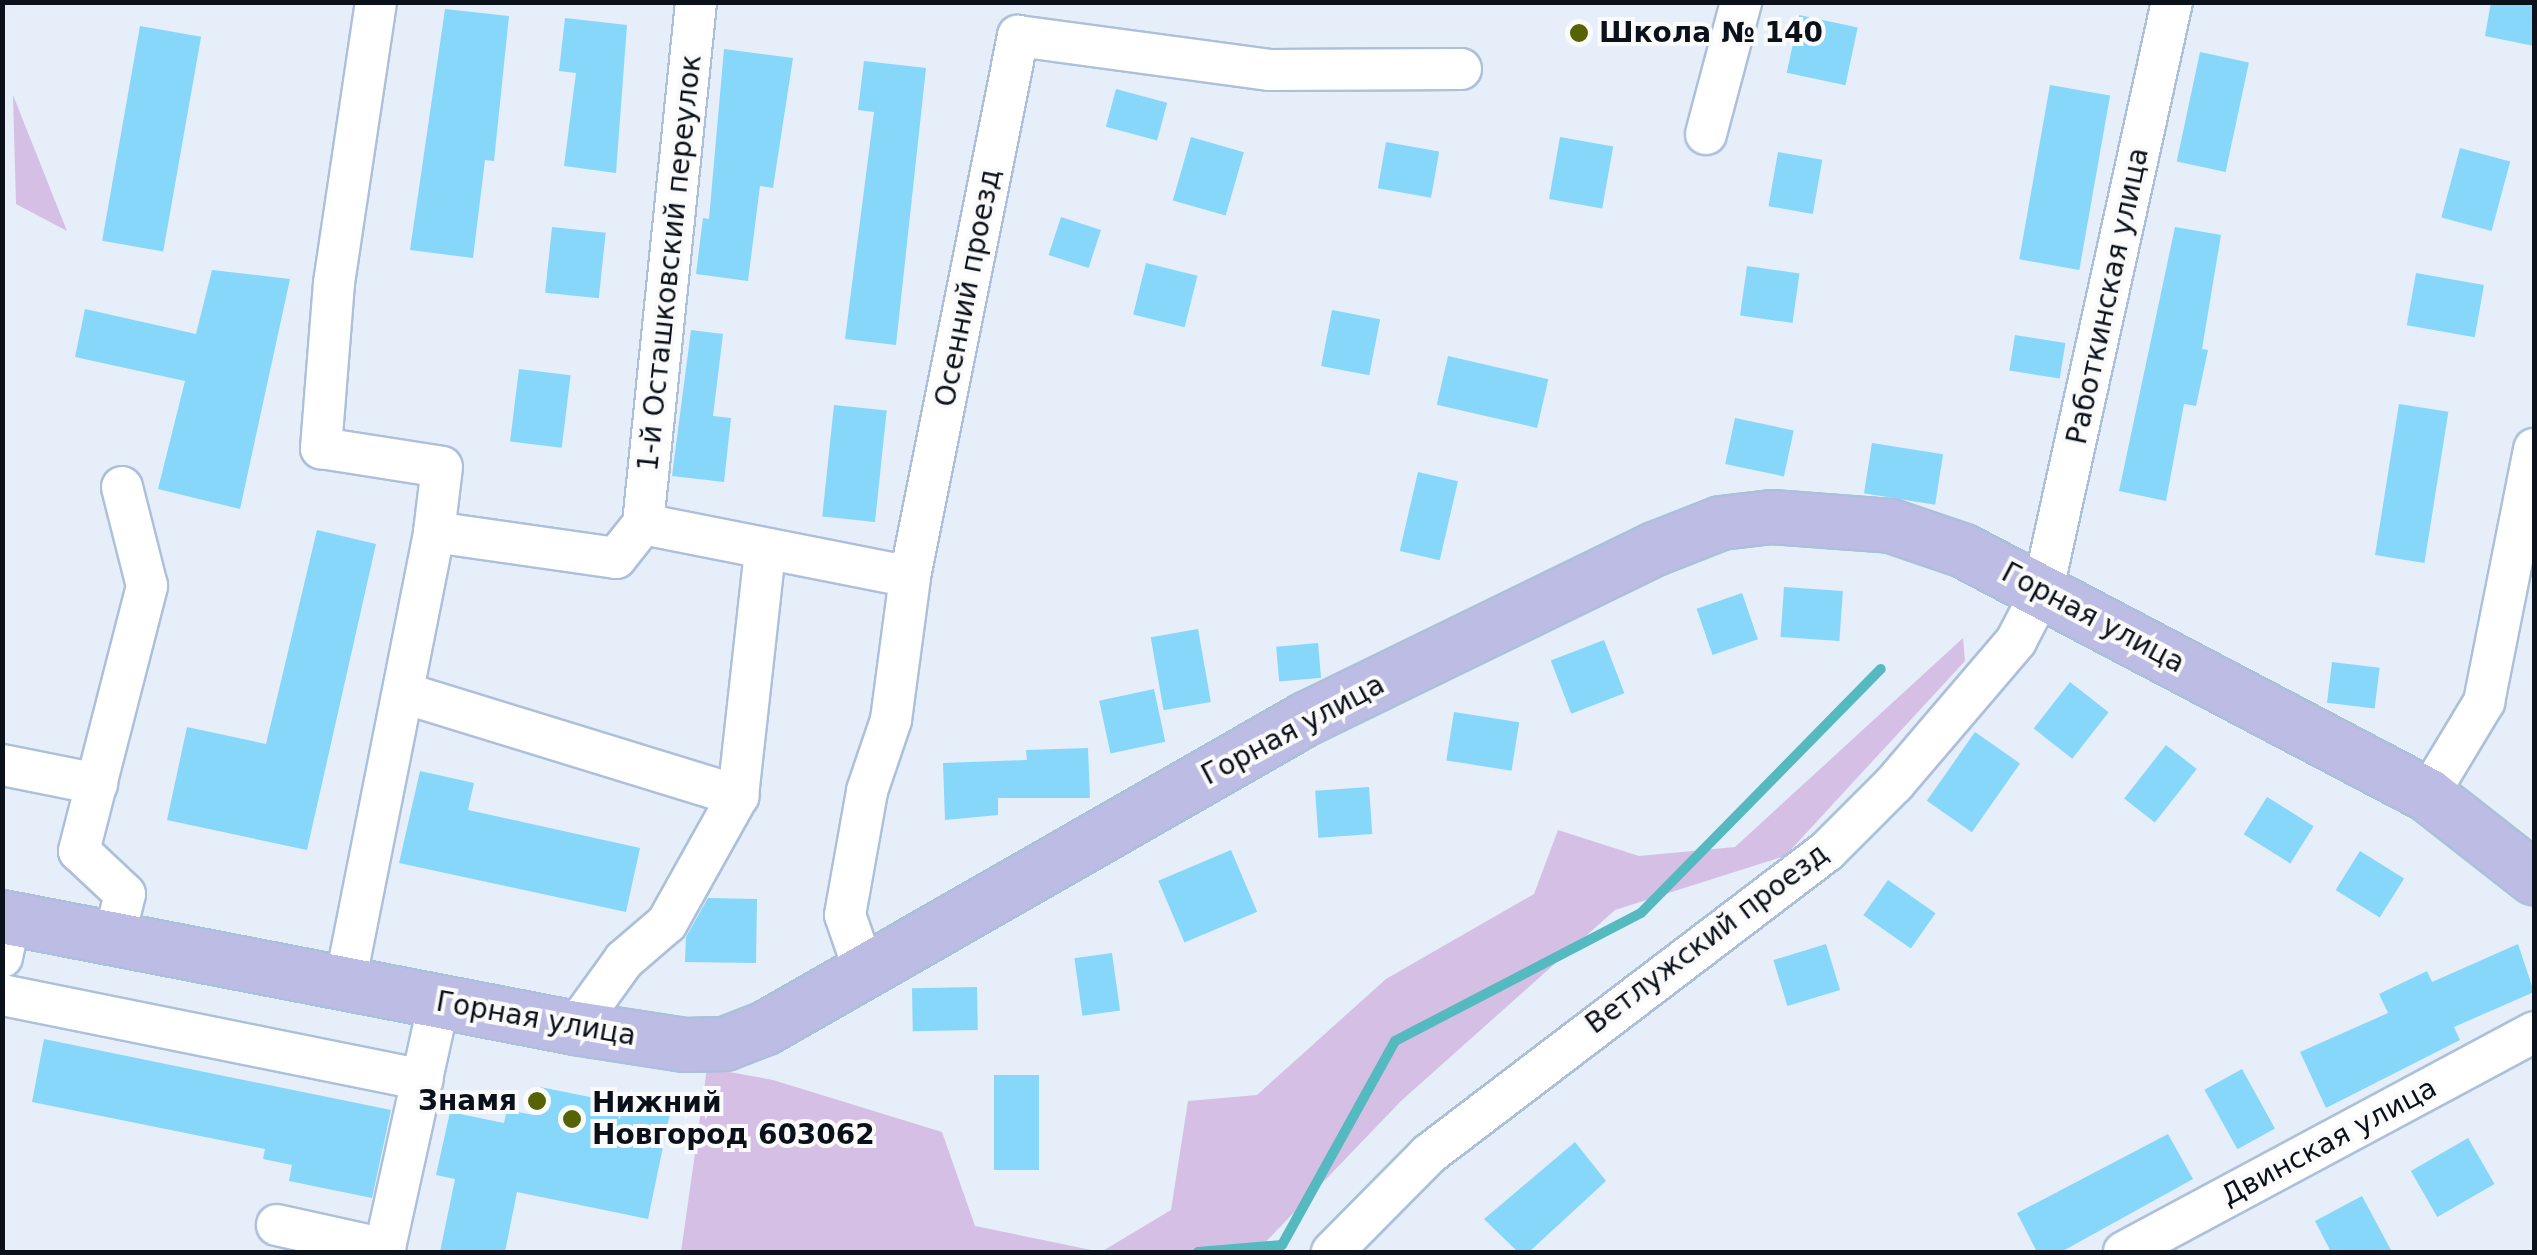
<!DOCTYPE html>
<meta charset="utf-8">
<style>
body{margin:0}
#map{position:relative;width:2537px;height:1255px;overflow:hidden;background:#e6eef9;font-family:"DejaVu Sans",sans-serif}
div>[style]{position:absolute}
.green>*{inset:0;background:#d5bfe4}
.stream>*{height:10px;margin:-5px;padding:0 5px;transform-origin:5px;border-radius:5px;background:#55b9c0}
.building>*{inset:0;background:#87d7fb;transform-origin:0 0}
.roads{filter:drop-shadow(2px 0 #adc0db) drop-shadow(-2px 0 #adc0db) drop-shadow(0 2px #adc0db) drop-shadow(0 -2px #adc0db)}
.minor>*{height:40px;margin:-20px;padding:0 20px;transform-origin:20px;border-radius:20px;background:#fff}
.major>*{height:52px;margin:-26px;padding:0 26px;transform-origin:26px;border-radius:26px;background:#bdbce5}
.dots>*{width:28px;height:28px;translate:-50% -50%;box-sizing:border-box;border:5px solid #fafafa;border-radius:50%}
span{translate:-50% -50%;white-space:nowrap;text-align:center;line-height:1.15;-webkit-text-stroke:8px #fafafa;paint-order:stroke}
.poi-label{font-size:28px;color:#0a111a;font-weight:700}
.left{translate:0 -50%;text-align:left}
.right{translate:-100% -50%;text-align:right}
.street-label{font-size:28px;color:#0a111a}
.frame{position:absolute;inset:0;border:5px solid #0a111a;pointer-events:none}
</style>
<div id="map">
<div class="green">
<div style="clip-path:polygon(13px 95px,67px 231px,16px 204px)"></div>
<div style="clip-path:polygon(1963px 638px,1965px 661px,1785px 856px,1615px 910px,1401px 1101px,1256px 1252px,681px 1252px,707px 1068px,773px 1080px,942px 1132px,975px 1226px,1101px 1252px,1171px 1210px,1188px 1101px,1257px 1095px,1386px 979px,1534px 894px,1558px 830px,1639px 856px,1735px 847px)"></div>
</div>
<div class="stream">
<div style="left:1198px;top:1252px;width:84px;rotate:-4.8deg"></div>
<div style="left:1282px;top:1245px;width:233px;rotate:-61deg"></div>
<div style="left:1395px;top:1041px;width:277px;rotate:-27.5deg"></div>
<div style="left:1641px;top:913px;width:342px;rotate:-45.5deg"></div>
</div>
<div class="building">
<div style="clip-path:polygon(2491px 2px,2534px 2px,2534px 46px,2485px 36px)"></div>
<div style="clip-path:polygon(445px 9px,509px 16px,494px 161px,485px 160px,473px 258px,410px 250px)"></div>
<div style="left:1799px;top:15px;width:60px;height:59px;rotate:12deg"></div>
<div style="clip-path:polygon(565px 18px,627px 25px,616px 173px,564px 166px,576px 73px,559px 71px)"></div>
<div style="left:140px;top:26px;width:62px;height:218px;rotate:10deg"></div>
<div style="clip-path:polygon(724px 49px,793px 58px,773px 188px,760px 186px,748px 281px,696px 274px,703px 218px,709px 219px)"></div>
<div style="left:2200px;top:52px;width:50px;height:112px;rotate:12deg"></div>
<div style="clip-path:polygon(864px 61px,926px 68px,896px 345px,845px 339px,874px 112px,858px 110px)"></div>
<div style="left:2050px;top:85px;width:61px;height:177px;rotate:10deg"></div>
<div style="left:1116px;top:89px;width:53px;height:39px;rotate:15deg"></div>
<div style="left:1191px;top:137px;width:55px;height:66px;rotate:16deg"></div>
<div style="left:1560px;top:137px;width:54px;height:63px;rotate:10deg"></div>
<div style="left:1386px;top:142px;width:54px;height:47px;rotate:10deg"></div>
<div style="left:2460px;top:148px;width:52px;height:72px;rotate:15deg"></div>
<div style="left:1778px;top:152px;width:45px;height:55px;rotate:10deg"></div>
<div style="left:1061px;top:217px;width:42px;height:40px;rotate:18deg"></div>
<div style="left:552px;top:227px;width:54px;height:66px;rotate:6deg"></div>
<div style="clip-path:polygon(2175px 227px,2221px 235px,2202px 349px,2208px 350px,2196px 406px,2184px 404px,2166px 501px,2119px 491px)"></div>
<div style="left:1146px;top:263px;width:53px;height:53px;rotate:14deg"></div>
<div style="left:1747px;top:266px;width:53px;height:50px;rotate:8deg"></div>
<div style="clip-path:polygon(212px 270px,290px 279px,240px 509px,158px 489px,185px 381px,75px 357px,85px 309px,196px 334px)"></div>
<div style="left:2416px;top:273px;width:69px;height:53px;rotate:10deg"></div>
<div style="left:1332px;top:310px;width:49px;height:57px;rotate:11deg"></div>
<div style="clip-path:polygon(691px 330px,723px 334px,713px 416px,731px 418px,724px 482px,672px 476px)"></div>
<div style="left:2015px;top:335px;width:51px;height:36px;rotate:9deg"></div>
<div style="left:1448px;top:356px;width:103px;height:50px;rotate:13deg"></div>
<div style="left:519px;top:369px;width:52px;height:73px;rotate:7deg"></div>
<div style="left:2399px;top:404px;width:50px;height:153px;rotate:9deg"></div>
<div style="left:834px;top:405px;width:53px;height:112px;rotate:6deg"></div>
<div style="left:1735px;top:418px;width:60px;height:47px;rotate:12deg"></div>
<div style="left:1872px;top:443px;width:72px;height:51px;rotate:9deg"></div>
<div style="left:1418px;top:472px;width:41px;height:81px;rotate:13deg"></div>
<div style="clip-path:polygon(317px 530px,376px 544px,307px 850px,167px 820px,187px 727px,266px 744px)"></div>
<div style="left:1784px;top:587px;width:59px;height:50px;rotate:4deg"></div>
<div style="left:1742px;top:593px;width:49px;height:48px;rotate:71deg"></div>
<div style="left:1198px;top:629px;width:74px;height:48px;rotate:80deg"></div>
<div style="left:1604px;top:640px;width:57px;height:57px;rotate:69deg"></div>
<div style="left:1318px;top:643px;width:35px;height:42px;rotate:85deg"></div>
<div style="left:2332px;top:662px;width:48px;height:41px;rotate:7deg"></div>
<div style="left:2070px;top:682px;width:49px;height:59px;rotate:38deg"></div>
<div style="left:1154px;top:689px;width:54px;height:56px;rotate:78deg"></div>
<div style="left:1454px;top:712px;width:66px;height:49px;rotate:9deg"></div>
<div style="left:1975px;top:732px;width:55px;height:84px;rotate:35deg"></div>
<div style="left:2166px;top:745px;width:39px;height:68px;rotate:38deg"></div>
<div style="clip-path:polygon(1088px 748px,1090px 798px,998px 798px,998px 815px,945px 820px,943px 763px,1027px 760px,1026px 750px)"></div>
<div style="clip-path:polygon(420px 771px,474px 783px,468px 810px,640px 848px,626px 912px,399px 863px)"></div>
<div style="left:1369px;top:787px;width:47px;height:54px;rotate:86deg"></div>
<div style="left:2267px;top:797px;width:55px;height:44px;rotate:32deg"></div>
<div style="left:1231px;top:850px;width:67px;height:79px;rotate:67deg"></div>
<div style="left:2360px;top:851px;width:52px;height:46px;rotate:32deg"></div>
<div style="left:1888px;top:880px;width:58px;height:43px;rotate:35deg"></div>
<div style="clip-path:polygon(708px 898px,757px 899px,756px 963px,685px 962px,686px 937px)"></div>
<div style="left:1826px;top:944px;width:48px;height:55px;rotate:73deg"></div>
<div style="clip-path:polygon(2518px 944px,2534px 992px,2454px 1027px,2460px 1040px,2326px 1108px,2300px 1052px,2388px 1013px,2379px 994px,2427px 971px,2432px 982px)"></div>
<div style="left:1112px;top:953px;width:58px;height:38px;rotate:82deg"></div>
<div style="left:977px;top:987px;width:43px;height:65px;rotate:89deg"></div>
<div style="clip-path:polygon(44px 1039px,391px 1110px,372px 1198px,289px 1181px,292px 1165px,263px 1159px,265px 1149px,32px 1102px)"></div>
<div style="left:2242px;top:1069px;width:68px;height:43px;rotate:61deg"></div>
<div style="left:994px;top:1075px;width:45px;height:95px"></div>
<div style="clip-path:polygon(540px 1087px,670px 1113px,648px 1219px,517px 1192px,505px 1252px,440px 1252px,455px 1179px,436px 1175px,450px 1112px,504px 1123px,507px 1110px,534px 1115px)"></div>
<div style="clip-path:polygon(2168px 1134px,2193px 1179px,2061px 1252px,2037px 1252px,2017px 1213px)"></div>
<div style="left:2468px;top:1138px;width:53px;height:66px;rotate:60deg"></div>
<div style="clip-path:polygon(1575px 1142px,1606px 1181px,1529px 1252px,1518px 1252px,1484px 1219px)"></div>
<div style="clip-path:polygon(2362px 1196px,2392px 1252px,2331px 1252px,2315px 1221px)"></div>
</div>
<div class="roads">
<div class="minor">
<div style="left:376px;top:2px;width:284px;rotate:98.5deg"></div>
<div style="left:334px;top:283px;width:166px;rotate:94.5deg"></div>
<div style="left:321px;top:448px;width:122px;rotate:8.9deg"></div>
<div style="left:442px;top:467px;width:65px;rotate:97deg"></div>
<div style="left:434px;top:532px;width:184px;rotate:8.1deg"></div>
<div style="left:616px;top:558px;width:43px;rotate:-51.5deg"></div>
<div style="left:1706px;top:134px;width:137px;rotate:-75.1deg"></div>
<div style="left:643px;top:524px;width:525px;rotate:-84.2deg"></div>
<div style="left:643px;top:524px;width:272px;rotate:11.2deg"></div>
<div style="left:404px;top:693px;width:350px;rotate:17.1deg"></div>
<div style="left:2px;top:765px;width:97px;rotate:11.3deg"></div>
<div style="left:2428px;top:795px;width:109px;rotate:-58.9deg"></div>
<div style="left:2484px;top:702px;width:258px;rotate:-78.8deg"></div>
<div style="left:114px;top:938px;width:45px;rotate:-76deg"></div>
<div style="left:125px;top:894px;width:63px;rotate:-136.9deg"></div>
<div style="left:79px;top:851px;width:274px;rotate:-75.6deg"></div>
<div style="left:147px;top:586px;width:102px;rotate:-104.2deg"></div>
<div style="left:2px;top:957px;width:40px;rotate:-78deg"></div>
<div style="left:865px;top:973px;width:61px;rotate:-109deg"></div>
<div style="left:845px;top:915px;width:126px;rotate:-79.9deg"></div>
<div style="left:867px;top:791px;width:75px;rotate:-71.3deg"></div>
<div style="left:891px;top:720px;width:144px;rotate:-82.4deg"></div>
<div style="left:910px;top:577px;width:552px;rotate:-78.71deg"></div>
<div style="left:1018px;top:36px;width:253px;rotate:7.7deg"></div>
<div style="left:1269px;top:70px;width:192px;rotate:-0.3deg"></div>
<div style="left:345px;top:983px;width:460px;rotate:-78.8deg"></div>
<div style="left:2px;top:995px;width:429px;rotate:11.4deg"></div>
<div style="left:575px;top:1028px;width:84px;rotate:-54.2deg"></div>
<div style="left:624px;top:960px;width:57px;rotate:-40.7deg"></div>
<div style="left:667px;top:923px;width:145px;rotate:-60.8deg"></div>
<div style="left:738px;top:796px;width:246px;rotate:-83.7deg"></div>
<div style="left:277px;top:1225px;width:111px;rotate:12.5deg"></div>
<div style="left:384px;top:1252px;width:257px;rotate:-77.6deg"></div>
<div style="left:1332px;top:1252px;width:138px;rotate:-45.3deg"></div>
<div style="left:1429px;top:1154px;width:500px;rotate:-37.28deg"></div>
<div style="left:1827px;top:851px;width:95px;rotate:-45deg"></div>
<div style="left:1894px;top:784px;width:188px;rotate:-49.5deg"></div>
<div style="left:2016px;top:641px;width:59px;rotate:-62.6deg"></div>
<div style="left:2043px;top:589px;width:601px;rotate:-77.61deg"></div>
<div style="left:2124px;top:1252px;width:465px;rotate:-28.2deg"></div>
</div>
<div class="major">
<div style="left:2px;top:917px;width:584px;rotate:10.96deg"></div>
<div style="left:575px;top:1028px;width:111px;rotate:8.8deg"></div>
<div style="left:685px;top:1045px;width:40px;rotate:-1.4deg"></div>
<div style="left:725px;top:1044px;width:44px;rotate:-21.3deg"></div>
<div style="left:766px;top:1028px;width:622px;rotate:-29.78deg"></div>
<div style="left:1306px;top:719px;width:388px;rotate:-26deg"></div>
<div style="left:1655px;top:549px;width:71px;rotate:-21.5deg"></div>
<div style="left:1721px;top:523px;width:51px;rotate:-6.7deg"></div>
<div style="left:1772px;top:517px;width:119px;rotate:4.3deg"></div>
<div style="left:1891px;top:526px;width:77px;rotate:18.9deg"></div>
<div style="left:1964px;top:551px;width:524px;rotate:27.74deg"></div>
<div style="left:2428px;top:795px;width:135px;rotate:38.1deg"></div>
</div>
</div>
<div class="dots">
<div style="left:1579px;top:33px;background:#566305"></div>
<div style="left:537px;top:1101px;background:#566305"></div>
<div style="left:572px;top:1119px;background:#566305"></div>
</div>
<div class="poi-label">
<span class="left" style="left:1599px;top:33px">Школа № 140</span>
<span class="right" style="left:517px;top:1101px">Знамя</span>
<span class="left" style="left:592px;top:1119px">Нижний<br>Новгород 603062</span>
</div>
<div class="street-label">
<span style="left:670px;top:263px;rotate:-84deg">1-й Осташковский переулок</span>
<span style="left:968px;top:288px;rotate:-79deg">Осенний проезд</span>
<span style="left:2108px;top:296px;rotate:-78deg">Работкинская улица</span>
<span style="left:2093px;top:618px;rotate:28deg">Горная улица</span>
<span style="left:1293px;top:730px;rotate:-28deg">Горная улица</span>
<span style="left:1707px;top:939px;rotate:-37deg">Ветлужский проезд</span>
<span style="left:536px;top:1019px;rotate:10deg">Горная улица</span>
<span style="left:2329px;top:1142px;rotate:-28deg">Двинская улица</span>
</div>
<div class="frame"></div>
</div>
